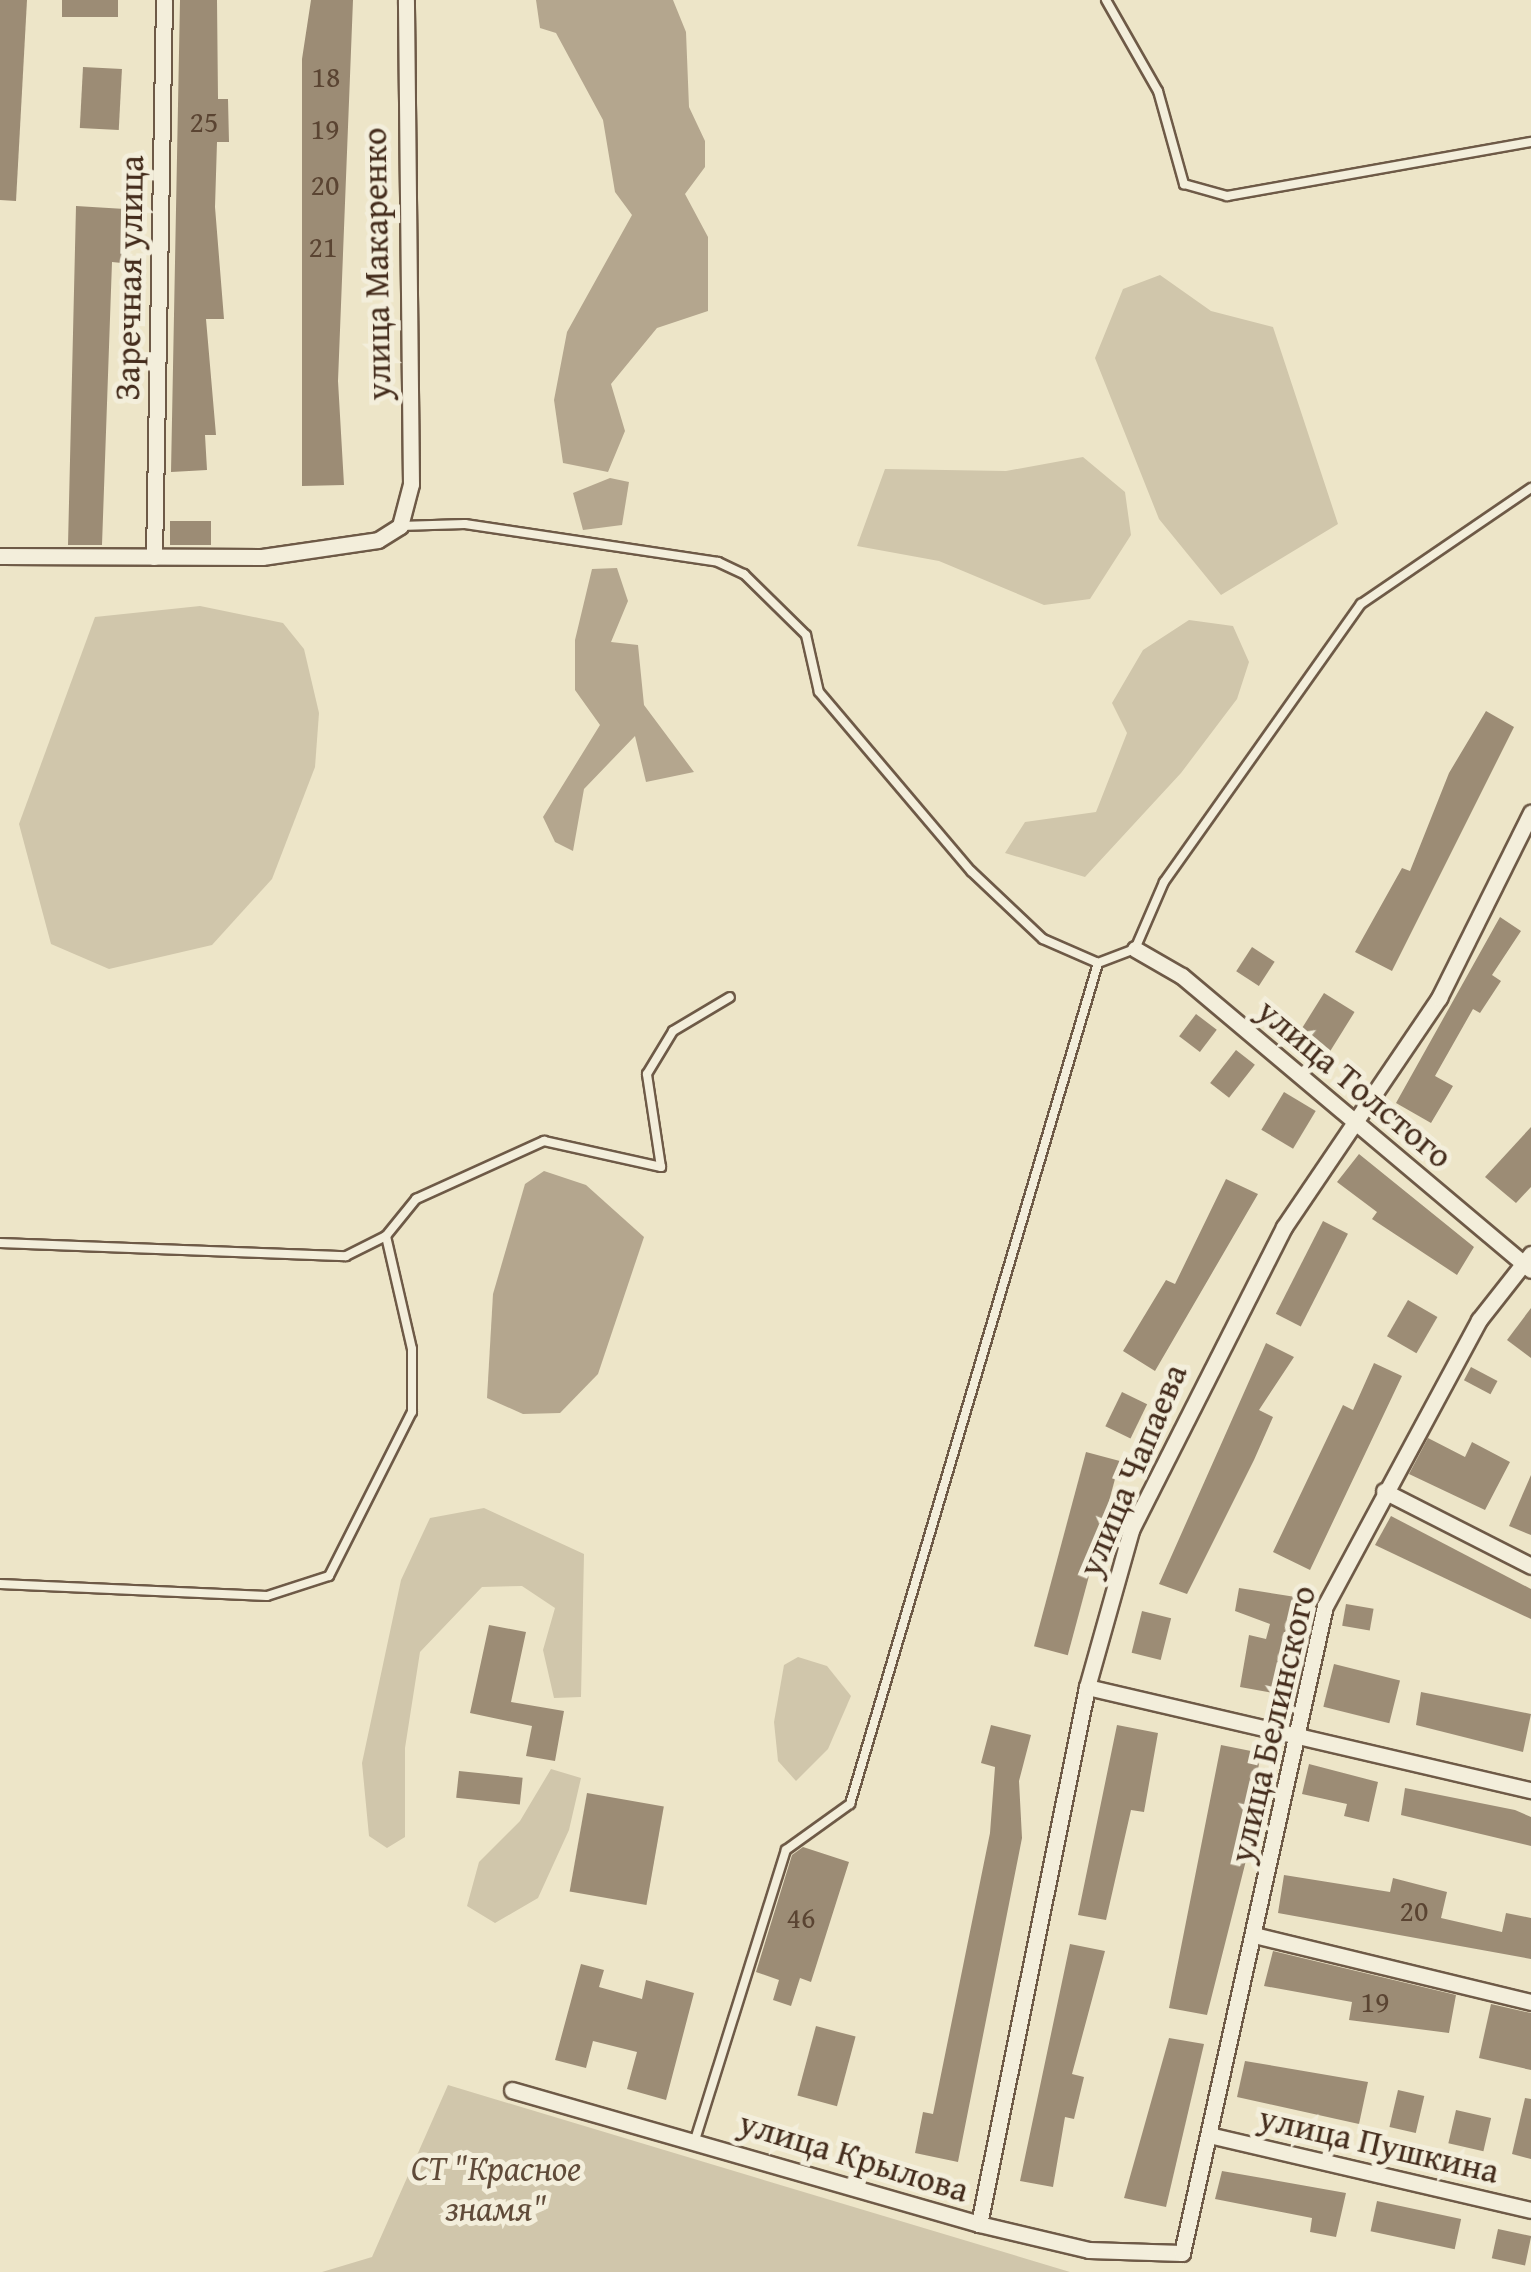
<!DOCTYPE html>
<meta charset="utf-8">
<style>
body{margin:0}
#map{position:relative;width:1531px;height:2272px;overflow:hidden;background:#ede5c8;font-family:"Gentium Book Plus",serif}
div>[style]{position:absolute}
.green>*{inset:0;background:#d0c6ab}
.water>*{inset:0;background:#b4a68e}
.building>*{inset:0;background:#9c8c75;transform-origin:0 0}
.roads{filter:drop-shadow(2px 0 #6e5a47) drop-shadow(-2px 0 #6e5a47) drop-shadow(0 2px #6e5a47) drop-shadow(0 -2px #6e5a47)}
.lane>*{height:8px;margin:-4px;padding:0 4px;transform-origin:4px;border-radius:4px;background:#f3eedb}
.street>*{height:15px;margin:-7.5px;padding:0 7.5px;transform-origin:7.5px;border-radius:7.5px;background:#f3eedb}
span{translate:-50% -50%;white-space:nowrap;text-align:center;line-height:1.15;-webkit-text-stroke:10px #f3eedb;paint-order:stroke}
.number-label{font-size:30px;color:#5a4432}
.number-label span{-webkit-text-stroke-width:0}
.street-label{font-size:35px;color:#442c1c}
.park-label{font-size:35px;color:#604b39;font-style:italic}
</style>
<div id="map">
<div class="green">
<div style="clip-path:polygon(1160px 275px,1211px 311px,1273px 327px,1338px 524px,1221px 595px,1159px 519px,1095px 358px,1123px 289px)"></div>
<div style="clip-path:polygon(1083px 457px,1125px 492px,1131px 535px,1090px 599px,1044px 605px,939px 561px,857px 546px,885px 469px,1006px 471px)"></div>
<div style="clip-path:polygon(200px 606px,283px 623px,304px 649px,319px 713px,315px 767px,272px 879px,212px 945px,109px 969px,51px 944px,19px 824px,95px 617px)"></div>
<div style="clip-path:polygon(1189px 620px,1233px 626px,1249px 662px,1237px 699px,1181px 773px,1085px 877px,1005px 853px,1025px 822px,1096px 812px,1127px 733px,1112px 703px,1143px 650px)"></div>
<div style="clip-path:polygon(484px 1508px,584px 1554px,581px 1697px,554px 1698px,543px 1650px,555px 1608px,522px 1586px,482px 1587px,420px 1652px,405px 1748px,405px 1837px,387px 1848px,369px 1836px,362px 1763px,401px 1580px,430px 1518px)"></div>
<div style="clip-path:polygon(798px 1657px,827px 1666px,851px 1696px,828px 1749px,796px 1781px,778px 1761px,774px 1722px,784px 1665px)"></div>
<div style="clip-path:polygon(551px 1769px,581px 1778px,569px 1830px,538px 1898px,495px 1923px,467px 1906px,479px 1862px,520px 1821px)"></div>
<div style="clip-path:polygon(448px 2085px,1070px 2272px,322px 2272px,372px 2257px)"></div>
</div>
<div class="water">
<div style="clip-path:polygon(536px 0,673px 0,686px 32px,689px 107px,705px 141px,705px 167px,685px 194px,708px 237px,708px 311px,657px 328px,611px 384px,625px 431px,608px 472px,563px 463px,554px 400px,567px 332px,632px 215px,615px 192px,603px 120px,556px 33px,540px 28px)"></div>
<div style="clip-path:polygon(610px 478px,629px 482px,622px 525px,583px 530px,573px 493px)"></div>
<div style="clip-path:polygon(617px 568px,628px 601px,611px 642px,638px 645px,644px 705px,694px 772px,646px 782px,635px 736px,584px 789px,573px 851px,555px 842px,543px 817px,600px 725px,575px 690px,575px 640px,592px 569px)"></div>
<div style="clip-path:polygon(544px 1171px,586px 1185px,644px 1237px,598px 1374px,560px 1413px,523px 1414px,487px 1398px,493px 1294px,525px 1184px)"></div>
</div>
<div class="building">
<div style="clip-path:polygon(0 0,27px 0,16px 201px,0 200px)"></div>
<div style="left:62px;top:0;width:56px;height:17px"></div>
<div style="clip-path:polygon(180px 0,217px 0,218px 99px,228px 99px,229px 142px,217px 142px,215px 207px,224px 319px,206px 319px,216px 435px,205px 435px,207px 470px,171px 472px)"></div>
<div style="clip-path:polygon(311px 0,353px 0,338px 381px,344px 485px,302px 486px,302px 59px)"></div>
<div style="left:83px;top:67px;width:39px;height:61px;rotate:3deg"></div>
<div style="clip-path:polygon(76px 206px,125px 209px,122px 263px,112px 262px,102px 545px,68px 545px)"></div>
<div style="left:170px;top:521px;width:41px;height:24px"></div>
<div style="clip-path:polygon(1486px 711px,1514px 727px,1392px 971px,1355px 952px,1402px 868px,1410px 871px,1449px 773px)"></div>
<div style="clip-path:polygon(1500px 917px,1521px 931px,1492px 975px,1501px 981px,1480px 1013px,1473px 1009px,1435px 1076px,1453px 1086px,1431px 1123px,1396px 1103px)"></div>
<div style="left:1252px;top:947px;width:27px;height:29px;rotate:33deg"></div>
<div style="left:1324px;top:993px;width:36px;height:52px;rotate:32deg"></div>
<div style="left:1196px;top:1014px;width:26px;height:28px;rotate:37deg"></div>
<div style="left:1236px;top:1050px;width:24px;height:42px;rotate:38deg"></div>
<div style="left:1284px;top:1092px;width:37px;height:44px;rotate:31deg"></div>
<div style="clip-path:polygon(1531px 1127px,1531px 1187px,1516px 1203px,1485px 1177px)"></div>
<div style="clip-path:polygon(1359px 1154px,1474px 1247px,1457px 1275px,1372px 1219px,1377px 1212px,1337px 1182px)"></div>
<div style="clip-path:polygon(1226px 1179px,1258px 1194px,1155px 1371px,1123px 1351px,1166px 1280px,1175px 1284px)"></div>
<div style="left:1323px;top:1221px;width:28px;height:104px;rotate:27deg"></div>
<div style="left:1408px;top:1300px;width:34px;height:42px;rotate:30deg"></div>
<div style="clip-path:polygon(1531px 1308px,1531px 1358px,1507px 1340px)"></div>
<div style="clip-path:polygon(1266px 1343px,1294px 1357px,1259px 1410px,1273px 1417px,1254px 1460px,1187px 1594px,1159px 1584px)"></div>
<div style="clip-path:polygon(1374px 1363px,1402px 1376px,1310px 1570px,1273px 1552px,1343px 1405px,1353px 1410px)"></div>
<div style="left:1471px;top:1367px;width:30px;height:15px;rotate:28deg"></div>
<div style="left:1122px;top:1392px;width:28px;height:38px;rotate:26deg"></div>
<div style="clip-path:polygon(1428px 1438px,1465px 1457px,1472px 1442px,1510px 1462px,1485px 1510px,1409px 1474px)"></div>
<div style="left:1086px;top:1452px;width:35px;height:201px;rotate:15deg"></div>
<div style="clip-path:polygon(1531px 1475px,1531px 1535px,1509px 1526px)"></div>
<div style="clip-path:polygon(1391px 1516px,1531px 1589px,1531px 1619px,1375px 1545px)"></div>
<div style="clip-path:polygon(1239px 1588px,1302px 1598px,1297px 1634px,1284px 1632px,1273px 1693px,1240px 1687px,1249px 1635px,1266px 1639px,1270px 1624px,1235px 1611px)"></div>
<div style="left:1346px;top:1604px;width:28px;height:22px;rotate:10deg"></div>
<div style="left:1142px;top:1611px;width:30px;height:43px;rotate:14deg"></div>
<div style="clip-path:polygon(489px 1625px,526px 1632px,511px 1702px,564px 1711px,555px 1761px,526px 1756px,532px 1726px,470px 1713px)"></div>
<div style="left:1334px;top:1664px;width:68px;height:44px;rotate:14deg"></div>
<div style="clip-path:polygon(1421px 1692px,1531px 1714px,1523px 1752px,1416px 1725px)"></div>
<div style="clip-path:polygon(991px 1725px,1031px 1735px,1019px 1781px,1022px 1838px,958px 2162px,915px 2153px,923px 2112px,933px 2114px,990px 1833px,995px 1767px,981px 1763px)"></div>
<div style="clip-path:polygon(1117px 1725px,1158px 1733px,1144px 1812px,1131px 1810px,1106px 1920px,1078px 1915px)"></div>
<div style="clip-path:polygon(1221px 1745px,1261px 1753px,1252px 1803px,1260px 1805px,1207px 2015px,1169px 2008px)"></div>
<div style="clip-path:polygon(1309px 1764px,1378px 1782px,1369px 1822px,1344px 1816px,1347px 1804px,1302px 1794px)"></div>
<div style="left:459px;top:1771px;width:64px;height:27px;rotate:6deg"></div>
<div style="clip-path:polygon(1405px 1788px,1515px 1810px,1531px 1817px,1531px 1846px,1401px 1815px)"></div>
<div style="left:587px;top:1793px;width:78px;height:100px;rotate:10deg"></div>
<div style="clip-path:polygon(803px 1847px,849px 1862px,811px 1982px,800px 1978px,791px 2006px,773px 2000px,779px 1980px,756px 1972px,792px 1855px)"></div>
<div style="clip-path:polygon(1284px 1875px,1390px 1892px,1393px 1878px,1447px 1892px,1441px 1918px,1502px 1932px,1506px 1913px,1531px 1918px,1531px 1959px,1278px 1913px)"></div>
<div style="clip-path:polygon(1070px 1944px,1105px 1951px,1072px 2074px,1084px 2077px,1074px 2119px,1065px 2117px,1053px 2187px,1020px 2181px)"></div>
<div style="clip-path:polygon(1273px 1951px,1456px 1995px,1449px 2033px,1349px 2020px,1352px 2002px,1264px 1986px)"></div>
<div style="clip-path:polygon(581px 1964px,604px 1970px,599px 1987px,642px 1999px,646px 1980px,694px 1993px,666px 2100px,627px 2089px,637px 2052px,593px 2041px,586px 2068px,555px 2060px)"></div>
<div style="clip-path:polygon(1491px 2004px,1531px 2013px,1531px 2070px,1479px 2058px)"></div>
<div style="left:816px;top:2026px;width:41px;height:72px;rotate:15deg"></div>
<div style="clip-path:polygon(1169px 2038px,1204px 2044px,1166px 2207px,1124px 2198px)"></div>
<div style="clip-path:polygon(1245px 2061px,1368px 2082px,1359px 2124px,1237px 2097px)"></div>
<div style="left:1398px;top:2090px;width:27px;height:38px;rotate:13deg"></div>
<div style="clip-path:polygon(1525px 2098px,1531px 2099px,1531px 2159px,1512px 2154px)"></div>
<div style="left:1456px;top:2110px;width:36px;height:34px;rotate:13deg"></div>
<div style="clip-path:polygon(1222px 2171px,1346px 2193px,1336px 2237px,1310px 2232px,1312px 2218px,1215px 2199px)"></div>
<div style="left:1377px;top:2201px;width:86px;height:31px;rotate:12deg"></div>
<div style="left:1498px;top:2229px;width:34px;height:30px;rotate:12deg"></div>
</div>
<div class="roads">
<div class="lane">
<div style="left:1106px;top:0;width:105px;rotate:60.3deg"></div>
<div style="left:1158px;top:91px;width:97px;rotate:74.4deg"></div>
<div style="left:1184px;top:184px;width:45px;rotate:15.6deg"></div>
<div style="left:1227px;top:196px;width:309px;rotate:-10.1deg"></div>
<div style="left:400px;top:526px;width:65px;rotate:-1.8deg"></div>
<div style="left:465px;top:524px;width:256px;rotate:8.5deg"></div>
<div style="left:718px;top:562px;width:29px;rotate:25deg"></div>
<div style="left:744px;top:574px;width:87px;rotate:44.5deg"></div>
<div style="left:806px;top:635px;width:58px;rotate:77.2deg"></div>
<div style="left:819px;top:692px;width:235px;rotate:49.7deg"></div>
<div style="left:971px;top:871px;width:99px;rotate:43.4deg"></div>
<div style="left:1043px;top:939px;width:60px;rotate:23.6deg"></div>
<div style="left:0;top:1243px;width:346px;rotate:2.2deg"></div>
<div style="left:346px;top:1256px;width:45px;rotate:-26.6deg"></div>
<div style="left:386px;top:1236px;width:48px;rotate:-51deg"></div>
<div style="left:416px;top:1199px;width:141px;rotate:-24.4deg"></div>
<div style="left:544px;top:1141px;width:120px;rotate:12.5deg"></div>
<div style="left:661px;top:1167px;width:94px;rotate:-98.6deg"></div>
<div style="left:647px;top:1074px;width:50px;rotate:-58.8deg"></div>
<div style="left:673px;top:1031px;width:66px;rotate:-30.8deg"></div>
<div style="left:0;top:1584px;width:267px;rotate:2.6deg"></div>
<div style="left:267px;top:1596px;width:65px;rotate:-17.9deg"></div>
<div style="left:329px;top:1576px;width:184px;rotate:-63.2deg"></div>
<div style="left:412px;top:1412px;width:63px;rotate:-90deg"></div>
<div style="left:412px;top:1349px;width:116px;rotate:-103deg"></div>
<div style="left:695px;top:2140px;width:304px;rotate:-72.6deg"></div>
<div style="left:786px;top:1850px;width:79px;rotate:-35.7deg"></div>
<div style="left:850px;top:1804px;width:877px;rotate:-73.57deg"></div>
<div style="left:1098px;top:963px;width:40px;rotate:-21deg"></div>
<div style="left:1135px;top:949px;width:73px;rotate:-66.6deg"></div>
<div style="left:1164px;top:882px;width:341px;rotate:-54.7deg"></div>
<div style="left:1361px;top:604px;width:206px;rotate:-34.3deg"></div>
</div>
<div class="street">
<div style="left:0;top:556px;width:262px;rotate:0.2deg"></div>
<div style="left:262px;top:557px;width:117px;rotate:-8.3deg"></div>
<div style="left:378px;top:540px;width:26px;rotate:-32deg"></div>
<div style="left:400px;top:526px;width:43px;rotate:-75.3deg"></div>
<div style="left:411px;top:484px;width:484px;rotate:-90.6deg"></div>
<div style="left:154px;top:557px;width:557px;rotate:-88.97deg"></div>
<div style="left:1135px;top:949px;width:54px;rotate:29.9deg"></div>
<div style="left:1182px;top:976px;width:456px;rotate:40.1deg"></div>
<div style="left:1384px;top:1491px;width:165px;rotate:27deg"></div>
<div style="left:1087px;top:1687px;width:456px;rotate:13.1deg"></div>
<div style="left:1254px;top:1935px;width:285px;rotate:13.6deg"></div>
<div style="left:512px;top:2090px;width:486px;rotate:16deg"></div>
<div style="left:979px;top:2224px;width:113px;rotate:13.3deg"></div>
<div style="left:1089px;top:2250px;width:93px;rotate:1.8deg"></div>
<div style="left:1182px;top:2253px;width:663px;rotate:-77.54deg"></div>
<div style="left:1325px;top:1606px;width:325px;rotate:-61.7deg"></div>
<div style="left:1479px;top:1320px;width:84px;rotate:-51.8deg"></div>
<div style="left:1213px;top:2136px;width:326px;rotate:13.1deg"></div>
<div style="left:979px;top:2224px;width:548px;rotate:-78.63deg"></div>
<div style="left:1087px;top:1687px;width:163px;rotate:-74.3deg"></div>
<div style="left:1131px;top:1530px;width:339px;rotate:-63.2deg"></div>
<div style="left:1284px;top:1227px;width:277px;rotate:-55.9deg"></div>
<div style="left:1439px;top:998px;width:207px;rotate:-63.6deg"></div>
</div>
</div>
<div class="number-label">
<span style="left:326px;top:76px">18</span>
<span style="left:204px;top:121px">25</span>
<span style="left:325px;top:128px">19</span>
<span style="left:325px;top:184px">20</span>
<span style="left:323px;top:246px">21</span>
<span style="left:1414px;top:1910px">20</span>
<span style="left:801px;top:1917px">46</span>
<span style="left:1375px;top:2001px">19</span>
</div>
<div class="street-label">
<span style="left:376px;top:264px;rotate:-91deg">улица Макаренко</span>
<span style="left:129px;top:278px;rotate:-89deg">Заречная улица</span>
<span style="left:1355px;top:1083px;rotate:40deg">улица Толстого</span>
<span style="left:1132px;top:1470px;rotate:-67deg">улица Чапаева</span>
<span style="left:1272px;top:1724px;rotate:-77deg">улица Белинского</span>
<span style="left:1379px;top:2144px;rotate:13deg">улица Пушкина</span>
<span style="left:854px;top:2156px;rotate:17deg">улица Крылова</span>
</div>
<div class="park-label">
<span style="left:496px;top:2188px">СТ "Красное<br>знамя"</span>
</div>
</div>
